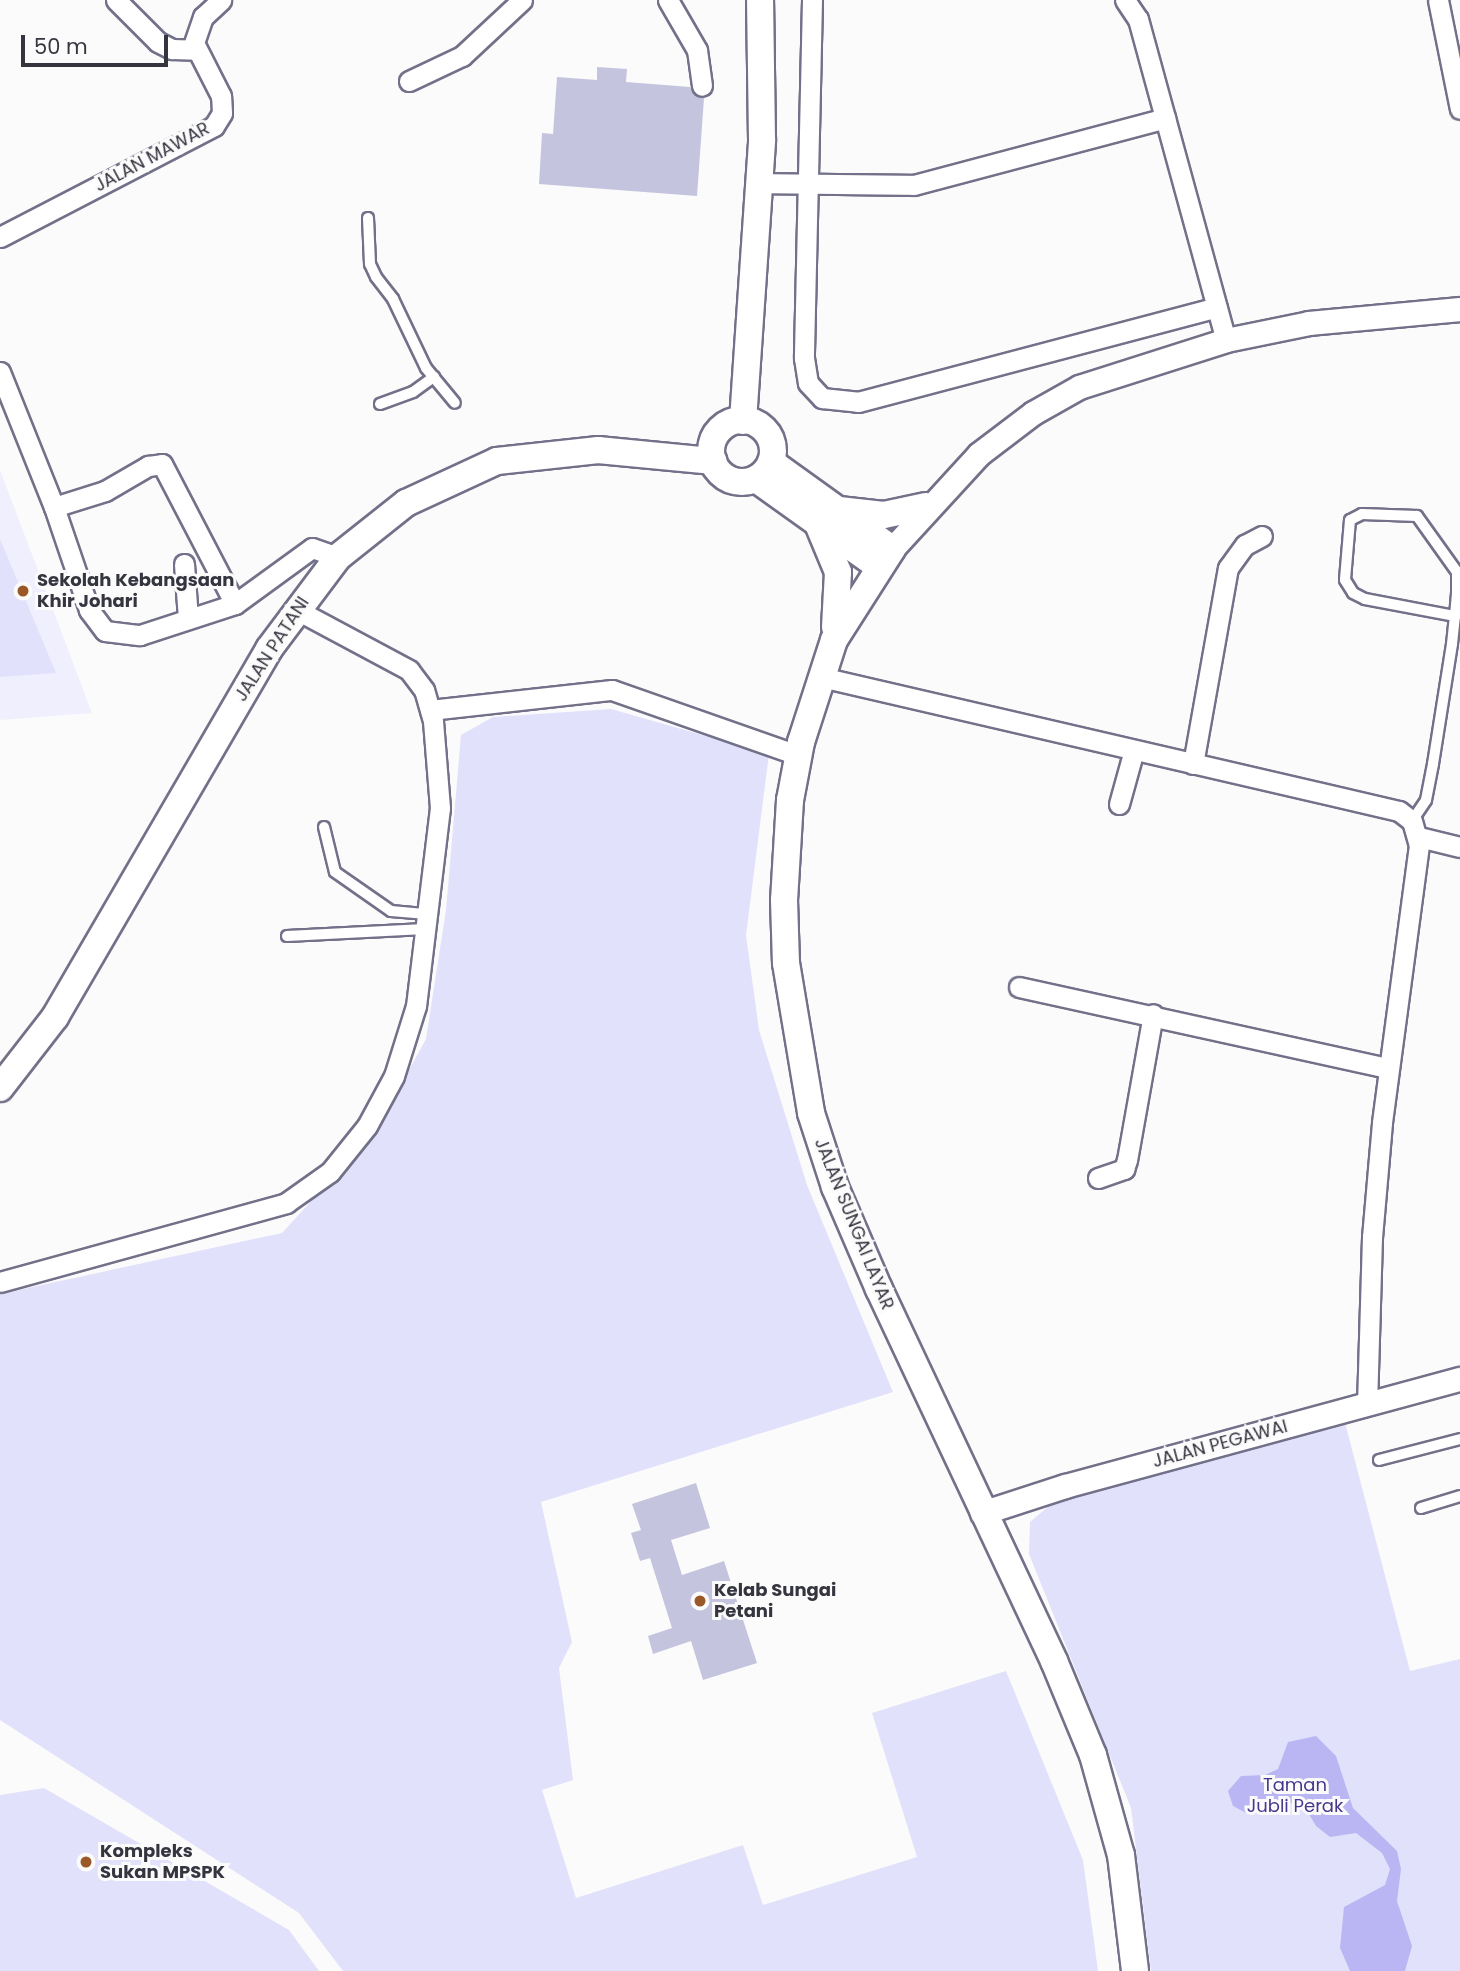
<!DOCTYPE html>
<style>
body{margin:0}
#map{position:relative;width:1460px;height:1971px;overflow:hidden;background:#fbfbfb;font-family:Poppins,sans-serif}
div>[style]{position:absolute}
.built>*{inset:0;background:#f0effd}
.green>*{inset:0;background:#e2e1fb}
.water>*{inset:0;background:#b9b6f3}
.building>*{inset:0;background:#c4c4de}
.roads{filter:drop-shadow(2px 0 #727189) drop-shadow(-2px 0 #727189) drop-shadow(0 2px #727189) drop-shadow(0 -2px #727189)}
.service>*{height:10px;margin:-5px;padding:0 5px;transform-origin:5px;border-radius:5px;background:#fff}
.minor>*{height:19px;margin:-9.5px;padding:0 9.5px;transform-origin:9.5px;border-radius:9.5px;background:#fff}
.tertiary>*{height:23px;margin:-11.5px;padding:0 11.5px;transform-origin:11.5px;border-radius:11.5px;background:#fff}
.secondary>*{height:26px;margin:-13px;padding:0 13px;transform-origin:13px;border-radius:13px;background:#fff}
.secondary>.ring{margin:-13px;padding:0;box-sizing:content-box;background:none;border:26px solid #fff;border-radius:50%}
.dots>*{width:19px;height:19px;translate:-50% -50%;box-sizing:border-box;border:4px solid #fbfbfb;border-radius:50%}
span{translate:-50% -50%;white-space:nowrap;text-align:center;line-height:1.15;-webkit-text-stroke:6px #fbfbfb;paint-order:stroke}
.street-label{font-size:18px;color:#353540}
.poi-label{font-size:18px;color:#353540;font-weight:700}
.left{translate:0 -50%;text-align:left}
.park-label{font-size:18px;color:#46368c}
.scale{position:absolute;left:21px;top:35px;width:147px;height:32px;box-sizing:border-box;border:4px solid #353540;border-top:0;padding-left:9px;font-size:21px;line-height:24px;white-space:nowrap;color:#353540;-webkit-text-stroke:5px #fbfbfb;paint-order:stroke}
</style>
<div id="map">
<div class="built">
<div style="clip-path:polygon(0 470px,92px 713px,0 720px)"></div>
</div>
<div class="green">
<div style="clip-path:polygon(0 539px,56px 673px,0 677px)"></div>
<div style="clip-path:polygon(611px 709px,769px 754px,746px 935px,759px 1030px,807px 1185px,893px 1392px,541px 1502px,572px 1642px,559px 1668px,573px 1780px,542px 1790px,576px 1898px,743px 1845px,763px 1905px,917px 1857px,872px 1713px,1006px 1671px,1083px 1860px,1098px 1971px,343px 1971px,299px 1913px,0 1720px,0 1294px,282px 1233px,376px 1130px,426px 1039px,446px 910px,461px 735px,493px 717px)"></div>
<div style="clip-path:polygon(1343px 1415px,1410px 1671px,1460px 1659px,1460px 1971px,1151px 1971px,1131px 1808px,1029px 1554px,1030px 1522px,1056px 1500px)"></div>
<div style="clip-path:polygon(44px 1788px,289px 1930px,319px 1971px,0 1971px,0 1795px)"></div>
</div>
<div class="water">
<div style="clip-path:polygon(1316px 1736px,1336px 1756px,1353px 1808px,1397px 1851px,1401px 1869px,1397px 1901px,1412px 1946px,1405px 1971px,1350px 1971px,1340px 1948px,1344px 1907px,1385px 1885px,1390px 1869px,1382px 1853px,1356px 1833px,1330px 1837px,1316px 1826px,1306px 1809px,1289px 1802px,1250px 1815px,1233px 1806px,1228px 1791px,1241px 1776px,1265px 1775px,1278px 1769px,1288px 1742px)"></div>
</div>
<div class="building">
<div style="clip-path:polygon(597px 67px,627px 69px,626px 82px,690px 87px,693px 94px,704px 98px,697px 196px,539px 184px,542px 133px,553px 134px,557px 77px,597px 80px)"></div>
<div style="clip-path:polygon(696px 1483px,710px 1528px,671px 1540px,682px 1575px,724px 1561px,757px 1663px,703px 1680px,691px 1641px,653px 1654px,648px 1636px,672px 1628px,650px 1558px,640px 1561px,631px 1533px,641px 1530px,632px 1504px)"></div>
</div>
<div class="roads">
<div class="service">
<div style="left:368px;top:218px;width:46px;rotate:87.5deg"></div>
<div style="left:370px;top:264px;width:14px;rotate:65deg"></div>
<div style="left:376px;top:277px;width:28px;rotate:52deg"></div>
<div style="left:393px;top:299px;width:76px;rotate:64.4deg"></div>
<div style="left:426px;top:368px;width:45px;rotate:50.4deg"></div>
<div style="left:380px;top:404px;width:35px;rotate:-20deg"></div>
<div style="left:413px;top:392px;width:26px;rotate:-36deg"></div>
<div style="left:1412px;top:821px;width:25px;rotate:-56deg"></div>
<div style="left:1426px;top:800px;width:37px;rotate:-79deg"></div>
<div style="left:1433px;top:764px;width:121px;rotate:-81deg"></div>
<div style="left:1452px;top:644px;width:28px;rotate:-84deg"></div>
<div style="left:1455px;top:616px;width:24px;rotate:-85deg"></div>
<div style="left:1457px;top:592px;width:20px;rotate:-90deg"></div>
<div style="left:1457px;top:572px;width:69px;rotate:-125.5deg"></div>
<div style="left:1417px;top:516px;width:55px;rotate:-177.9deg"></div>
<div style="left:1362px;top:514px;width:13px;rotate:153deg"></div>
<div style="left:1350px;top:520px;width:60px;rotate:94.8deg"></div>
<div style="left:1345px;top:580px;width:15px;rotate:58deg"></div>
<div style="left:1353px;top:593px;width:13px;rotate:27deg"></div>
<div style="left:1365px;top:599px;width:92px;rotate:10.7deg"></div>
<div style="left:324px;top:827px;width:46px;rotate:76.3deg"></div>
<div style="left:335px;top:872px;width:68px;rotate:34.9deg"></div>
<div style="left:391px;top:911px;width:36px;rotate:5deg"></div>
<div style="left:287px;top:936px;width:138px;rotate:-2.9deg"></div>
<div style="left:1379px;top:1460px;width:84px;rotate:-14.5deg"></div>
<div style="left:1421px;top:1508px;width:41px;rotate:-17.1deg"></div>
</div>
<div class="minor">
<div style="left:116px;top:0;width:59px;rotate:45deg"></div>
<div style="left:158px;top:42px;width:16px;rotate:27deg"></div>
<div style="left:172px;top:49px;width:24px;rotate:2deg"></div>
<div style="left:668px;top:0;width:58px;rotate:59.9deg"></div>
<div style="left:697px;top:50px;width:36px;rotate:82deg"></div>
<div style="left:812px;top:0;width:358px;rotate:91.3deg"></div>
<div style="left:804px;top:358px;width:25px;rotate:81deg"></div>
<div style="left:808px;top:383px;width:21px;rotate:47deg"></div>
<div style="left:822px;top:398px;width:36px;rotate:6deg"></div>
<div style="left:858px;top:402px;width:371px;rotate:-14.8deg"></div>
<div style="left:1125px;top:0;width:23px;rotate:56deg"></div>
<div style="left:1138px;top:19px;width:333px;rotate:74.7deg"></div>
<div style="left:1438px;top:0;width:111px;rotate:78.6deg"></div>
<div style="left:409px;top:81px;width:59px;rotate:-25.3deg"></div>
<div style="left:462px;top:56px;width:82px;rotate:-43deg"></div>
<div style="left:760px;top:183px;width:154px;rotate:0.7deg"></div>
<div style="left:914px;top:185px;width:260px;rotate:-14.9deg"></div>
<div style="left:0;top:237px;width:241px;rotate:-27.4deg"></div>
<div style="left:214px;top:126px;width:15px;rotate:-58deg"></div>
<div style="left:222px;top:113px;width:17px;rotate:-93deg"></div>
<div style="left:221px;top:96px;width:59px;rotate:-117deg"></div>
<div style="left:194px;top:43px;width:28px;rotate:-71deg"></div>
<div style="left:203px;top:17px;width:25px;rotate:-43deg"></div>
<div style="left:0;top:372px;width:145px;rotate:68.2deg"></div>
<div style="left:54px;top:507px;width:109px;rotate:71.2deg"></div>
<div style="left:89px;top:610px;width:26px;rotate:53deg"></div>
<div style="left:105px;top:631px;width:35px;rotate:7deg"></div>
<div style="left:140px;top:635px;width:100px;rotate:-18.1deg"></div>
<div style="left:235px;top:604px;width:95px;rotate:-36deg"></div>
<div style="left:312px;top:548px;width:28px;rotate:19deg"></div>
<div style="left:54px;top:507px;width:53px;rotate:-17.4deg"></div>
<div style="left:105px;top:491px;width:50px;rotate:-30.2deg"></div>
<div style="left:148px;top:466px;width:14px;rotate:-8deg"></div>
<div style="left:162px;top:464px;width:158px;rotate:62.5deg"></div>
<div style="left:184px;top:564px;width:55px;rotate:85.8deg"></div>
<div style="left:821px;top:677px;width:593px;rotate:13.05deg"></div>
<div style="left:1399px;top:811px;width:16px;rotate:38deg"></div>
<div style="left:1412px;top:821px;width:25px;rotate:74deg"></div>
<div style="left:1419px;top:845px;width:280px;rotate:97.6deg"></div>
<div style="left:1382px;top:1123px;width:114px;rotate:95deg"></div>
<div style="left:1372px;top:1237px;width:168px;rotate:91.7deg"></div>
<div style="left:430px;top:710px;width:183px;rotate:-6.3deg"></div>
<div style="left:612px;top:690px;width:197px;rotate:19.3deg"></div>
<div style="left:1193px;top:764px;width:199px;rotate:-79.9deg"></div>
<div style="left:1228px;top:568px;width:29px;rotate:-54deg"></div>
<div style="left:1245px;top:545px;width:19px;rotate:-28deg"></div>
<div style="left:1119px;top:804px;width:56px;rotate:-74.5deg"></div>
<div style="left:1419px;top:837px;width:42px;rotate:13.7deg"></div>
<div style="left:1019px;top:987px;width:378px;rotate:12.4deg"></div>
<div style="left:1098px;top:1178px;width:28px;rotate:-19deg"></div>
<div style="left:1124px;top:1169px;width:9px;rotate:-72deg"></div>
<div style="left:1127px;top:1160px;width:148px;rotate:-79.9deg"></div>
<div style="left:0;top:1282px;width:297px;rotate:-15.4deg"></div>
<div style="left:286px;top:1203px;width:54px;rotate:-35.2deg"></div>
<div style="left:330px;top:1172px;width:59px;rotate:-51.2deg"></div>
<div style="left:367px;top:1126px;width:57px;rotate:-61.6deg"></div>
<div style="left:394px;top:1076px;width:73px;rotate:-72.6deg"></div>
<div style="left:416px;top:1006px;width:199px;rotate:-83.1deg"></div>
<div style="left:440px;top:808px;width:87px;rotate:-94.6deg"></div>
<div style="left:433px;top:721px;width:32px;rotate:-106deg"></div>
<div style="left:424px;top:690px;width:25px;rotate:-127deg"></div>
<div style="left:409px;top:670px;width:129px;rotate:-151.8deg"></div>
</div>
<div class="tertiary">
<div style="left:892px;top:549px;width:129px;rotate:-47.5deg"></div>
<div style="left:979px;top:454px;width:68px;rotate:-37.2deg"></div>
<div style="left:1033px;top:413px;width:53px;rotate:-29.5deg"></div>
<div style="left:1079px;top:387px;width:154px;rotate:-17.7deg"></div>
<div style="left:1226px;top:340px;width:85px;rotate:-11.6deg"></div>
<div style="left:1309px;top:323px;width:152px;rotate:-5.3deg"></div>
<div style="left:982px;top:1513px;width:87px;rotate:-18deg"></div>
<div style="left:1065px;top:1486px;width:409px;rotate:-15.2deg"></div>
</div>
<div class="secondary">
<div class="ring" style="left:711px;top:420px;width:36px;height:36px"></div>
<div style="left:743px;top:421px;width:282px;rotate:-86.1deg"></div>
<div style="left:762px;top:140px;width:140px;rotate:-90.8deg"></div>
<div style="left:771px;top:462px;width:149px;rotate:35.7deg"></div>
<div style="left:892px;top:549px;width:108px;rotate:122.5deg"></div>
<div style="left:834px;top:640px;width:107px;rotate:107.9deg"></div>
<div style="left:801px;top:742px;width:59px;rotate:100.7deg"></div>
<div style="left:790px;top:800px;width:100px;rotate:93.4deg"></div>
<div style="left:784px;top:900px;width:63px;rotate:88.2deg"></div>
<div style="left:786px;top:963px;width:152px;rotate:80.5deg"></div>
<div style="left:811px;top:1113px;width:78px;rotate:72deg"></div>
<div style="left:835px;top:1187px;width:111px;rotate:66.7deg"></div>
<div style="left:879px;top:1289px;width:411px;rotate:64.8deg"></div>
<div style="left:1054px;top:1661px;width:102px;rotate:67.5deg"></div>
<div style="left:1093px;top:1755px;width:104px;rotate:74.4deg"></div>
<div style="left:1121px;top:1855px;width:117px;rotate:83.1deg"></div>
<div style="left:756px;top:479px;width:150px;rotate:35.5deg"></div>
<div style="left:839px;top:510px;width:45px;rotate:6.3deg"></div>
<div style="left:884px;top:515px;width:43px;rotate:-12.1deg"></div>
<div style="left:818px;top:524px;width:52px;rotate:67.4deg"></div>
<div style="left:838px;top:572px;width:55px;rotate:93.1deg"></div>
<div style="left:0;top:1088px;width:90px;rotate:-52.2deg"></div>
<div style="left:55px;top:1017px;width:426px;rotate:-59.8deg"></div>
<div style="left:269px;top:649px;width:115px;rotate:-53.1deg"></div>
<div style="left:338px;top:557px;width:87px;rotate:-38.5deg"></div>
<div style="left:406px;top:503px;width:100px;rotate:-24.8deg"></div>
<div style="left:497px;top:461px;width:102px;rotate:-6.2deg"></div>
<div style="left:598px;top:450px;width:116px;rotate:5.5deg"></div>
</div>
</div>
<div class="dots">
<div style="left:23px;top:591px;background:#9a5826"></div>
<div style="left:700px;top:1601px;background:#9a5826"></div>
<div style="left:86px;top:1862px;background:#9a5826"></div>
</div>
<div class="street-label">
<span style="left:152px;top:157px;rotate:-28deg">JALAN MAWAR</span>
<span style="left:272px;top:649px;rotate:-57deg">JALAN PATANI</span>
<span style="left:854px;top:1224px;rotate:68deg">JALAN SUNGAI LAYAR</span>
<span style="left:1220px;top:1444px;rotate:-15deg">JALAN PEGAWAI</span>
</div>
<div class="poi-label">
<span class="left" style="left:37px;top:591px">Sekolah Kebangsaan<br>Khir Johari</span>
<span class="left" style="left:714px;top:1601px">Kelab Sungai<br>Petani</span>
<span class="left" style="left:100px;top:1862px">Kompleks<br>Sukan MPSPK</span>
</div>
<div class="park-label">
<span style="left:1295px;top:1796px">Taman<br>Jubli Perak</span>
</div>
<div class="scale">50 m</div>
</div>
